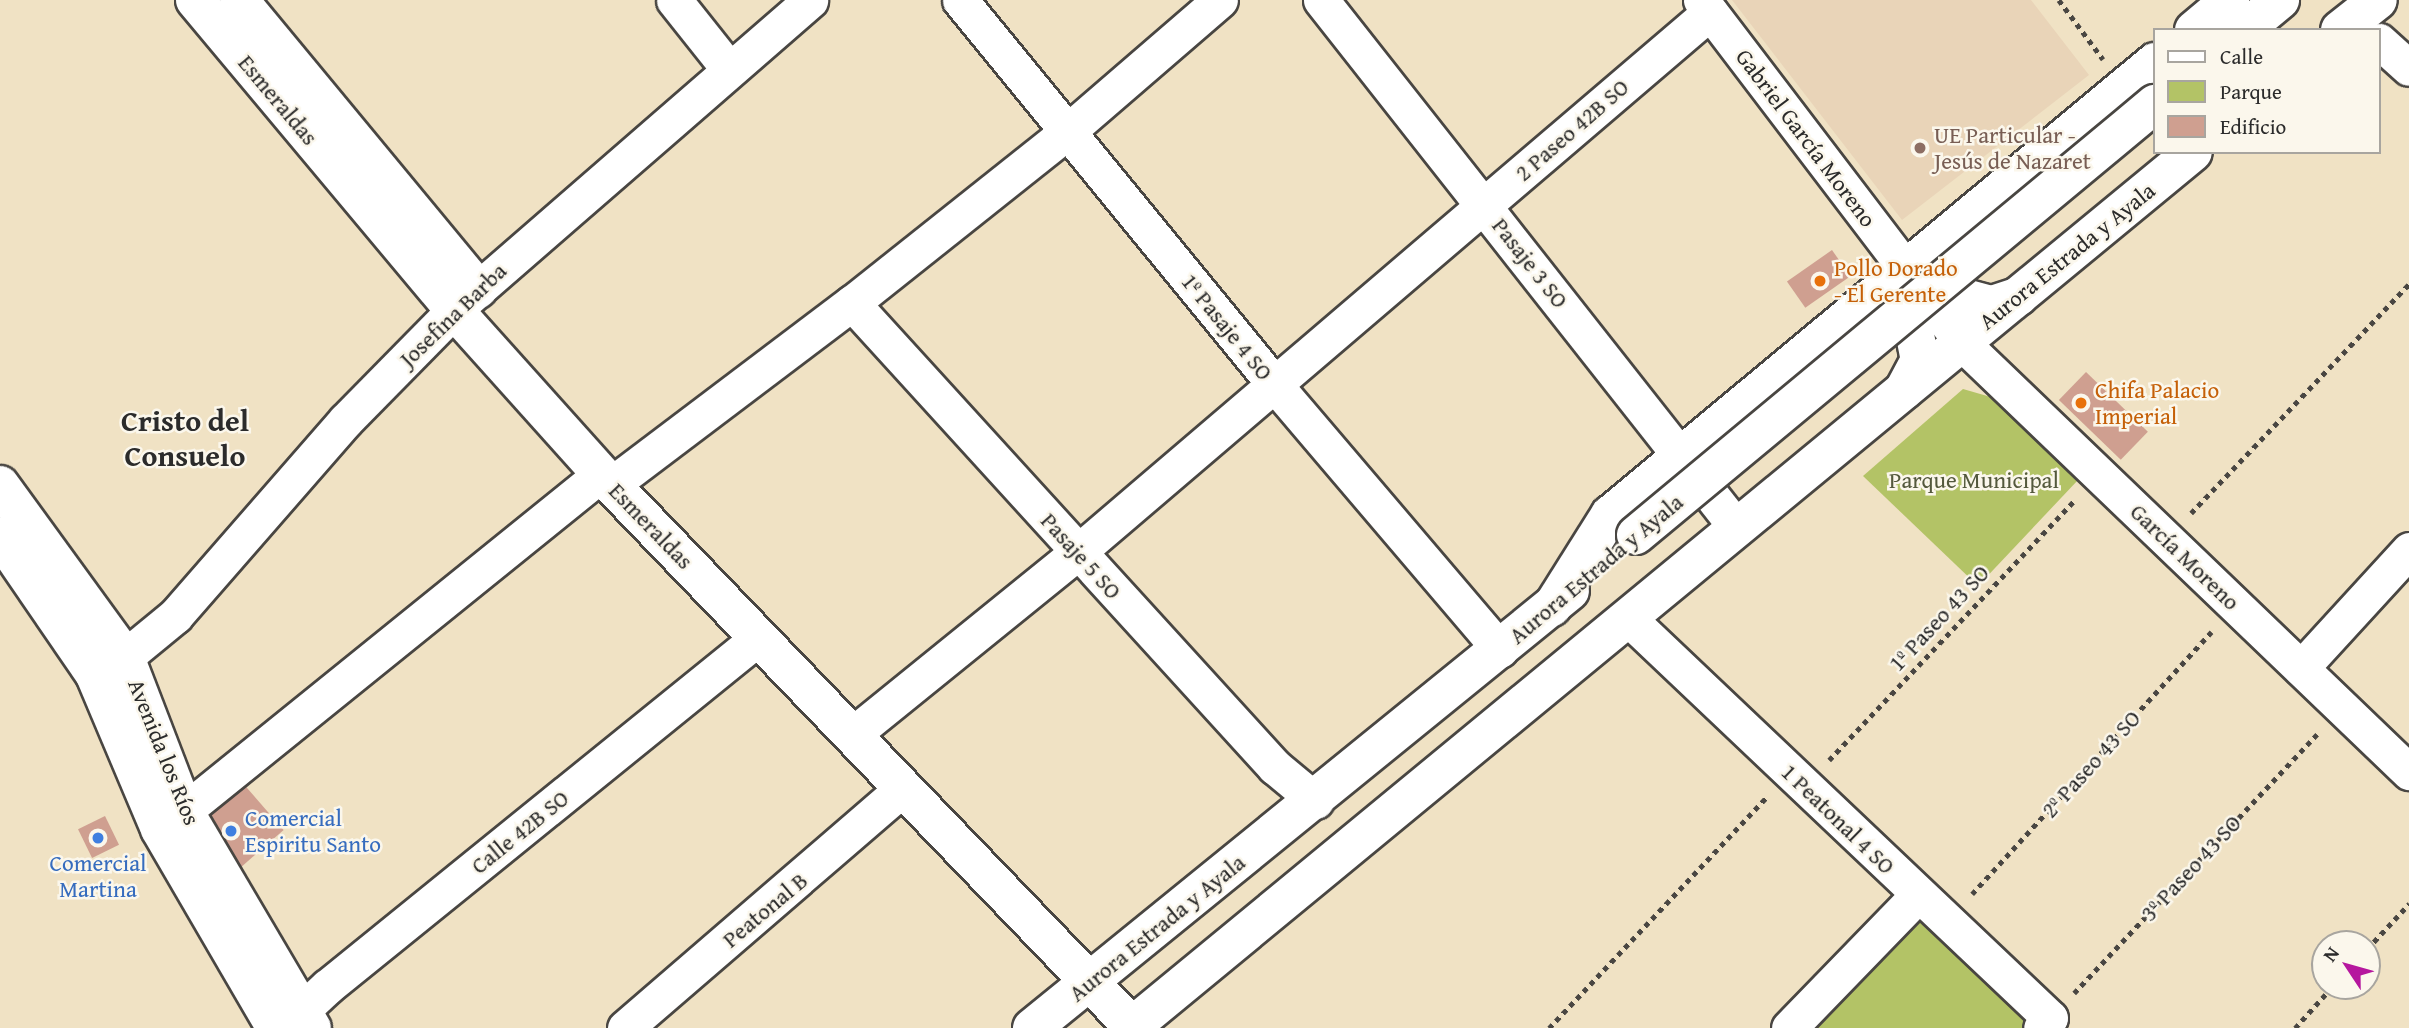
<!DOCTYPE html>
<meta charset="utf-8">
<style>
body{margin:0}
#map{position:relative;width:2409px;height:1028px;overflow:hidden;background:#f0e2c4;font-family:"Gentium Book Plus",serif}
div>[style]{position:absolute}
.built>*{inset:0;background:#e9d4b8}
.green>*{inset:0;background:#b3c366}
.building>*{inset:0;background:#cf9f90;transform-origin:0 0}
.path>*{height:4.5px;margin-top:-2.25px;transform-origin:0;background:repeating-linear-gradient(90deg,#494642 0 5px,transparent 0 10px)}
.roads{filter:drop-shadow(2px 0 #494642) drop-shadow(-2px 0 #494642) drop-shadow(0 2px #494642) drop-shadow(0 -2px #494642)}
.street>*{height:35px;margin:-17.5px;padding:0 17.5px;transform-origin:17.5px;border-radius:17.5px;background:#fff}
.secondary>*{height:38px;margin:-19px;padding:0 19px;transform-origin:19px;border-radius:19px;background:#fff}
.bridges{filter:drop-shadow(2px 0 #494642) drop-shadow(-2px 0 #494642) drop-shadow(0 2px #494642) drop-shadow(0 -2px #494642)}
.secondary-bridge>*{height:38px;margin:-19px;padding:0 19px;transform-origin:19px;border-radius:19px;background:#fff}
.dots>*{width:19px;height:19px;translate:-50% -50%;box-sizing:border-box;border:4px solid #fbf7ec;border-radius:50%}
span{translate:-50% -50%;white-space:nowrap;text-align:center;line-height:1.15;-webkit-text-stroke:5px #fbf7ec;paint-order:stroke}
.street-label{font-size:23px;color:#2b2b2b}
.education-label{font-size:23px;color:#785e54}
.left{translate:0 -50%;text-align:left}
.food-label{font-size:23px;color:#c56008}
.park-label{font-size:23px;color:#54593d}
.shop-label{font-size:23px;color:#366cbe}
.district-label{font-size:30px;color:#2b2b2b;font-weight:700}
.legend{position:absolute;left:2153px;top:28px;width:228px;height:126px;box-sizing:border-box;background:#fbf7ec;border:2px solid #a8a59f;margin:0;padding:9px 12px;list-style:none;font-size:21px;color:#2b2b2b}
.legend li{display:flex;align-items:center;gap:14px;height:35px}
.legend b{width:35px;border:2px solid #a8a59f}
.north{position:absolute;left:2311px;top:930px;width:70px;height:70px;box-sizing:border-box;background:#fbf7ec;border:2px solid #a8a59f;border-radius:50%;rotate:306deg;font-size:19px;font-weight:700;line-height:28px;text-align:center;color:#2b2b2b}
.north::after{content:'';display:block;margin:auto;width:24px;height:32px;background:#b5179e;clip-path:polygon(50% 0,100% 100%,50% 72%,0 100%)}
</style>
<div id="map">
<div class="built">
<div style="clip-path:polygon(1732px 0,2031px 0,2089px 75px,1902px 220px)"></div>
</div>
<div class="green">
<div style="clip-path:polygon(1963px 389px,2001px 400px,2078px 480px,1978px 586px,1863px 476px)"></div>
<div style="clip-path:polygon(1918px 914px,2033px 1020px,2025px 1028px,1812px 1028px)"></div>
</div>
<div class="building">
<div style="left:1832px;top:250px;width:32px;height:55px;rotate:55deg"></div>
<div style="left:2086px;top:372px;width:86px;height:39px;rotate:44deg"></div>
<div style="left:241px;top:781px;width:65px;height:60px;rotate:49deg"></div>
<div style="left:105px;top:816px;width:32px;height:30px;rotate:64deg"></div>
</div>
<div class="path">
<div style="left:2059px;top:0;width:74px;rotate:53.3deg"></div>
<div style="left:2191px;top:513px;width:316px;rotate:-46.4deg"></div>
<div style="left:1829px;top:760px;width:359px;rotate:-46.6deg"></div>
<div style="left:1972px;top:894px;width:355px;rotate:-47.6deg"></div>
<div style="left:2367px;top:949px;width:62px;rotate:-47deg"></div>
<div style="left:2074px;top:993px;width:355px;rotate:-46.8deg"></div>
<div style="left:1549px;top:1028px;width:318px;rotate:-46.7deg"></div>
<div style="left:2295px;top:1028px;width:57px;rotate:-47.9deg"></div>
</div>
<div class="roads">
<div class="street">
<div style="left:674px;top:0;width:87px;rotate:51.5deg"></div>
<div style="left:960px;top:0;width:496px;rotate:50.7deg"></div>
<div style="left:1274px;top:384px;width:349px;rotate:49.6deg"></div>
<div style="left:1321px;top:0;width:672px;rotate:51.77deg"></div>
<div style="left:1701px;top:0;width:431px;rotate:52.7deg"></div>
<div style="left:1962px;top:343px;width:620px;rotate:43.82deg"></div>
<div style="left:2379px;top:41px;width:40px;rotate:42deg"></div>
<div style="left:852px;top:303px;width:628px;rotate:47.65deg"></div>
<div style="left:1275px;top:767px;width:53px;rotate:39.7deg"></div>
<div style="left:611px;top:485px;width:302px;rotate:-37.1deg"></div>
<div style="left:852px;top:303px;width:275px;rotate:-38.5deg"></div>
<div style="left:1067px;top:132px;width:202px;rotate:-40.8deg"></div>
<div style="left:1628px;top:618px;width:581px;rotate:43.47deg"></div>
<div style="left:2050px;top:1018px;width:13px;rotate:132deg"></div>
<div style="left:125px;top:657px;width:65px;rotate:-39.4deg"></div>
<div style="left:175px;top:616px;width:260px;rotate:-48.9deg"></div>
<div style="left:346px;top:420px;width:154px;rotate:-45.5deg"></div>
<div style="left:454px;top:310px;width:472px;rotate:-41deg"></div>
<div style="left:2301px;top:668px;width:160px;rotate:-47.5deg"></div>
<div style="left:852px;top:735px;width:291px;rotate:-39deg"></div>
<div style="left:1078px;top:552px;width:831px;rotate:-40.51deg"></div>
<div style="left:184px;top:811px;width:536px;rotate:-38.94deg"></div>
<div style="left:283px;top:1028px;width:60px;rotate:-43deg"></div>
<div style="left:327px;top:987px;width:555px;rotate:-39deg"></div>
<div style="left:625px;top:1028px;width:367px;rotate:-40.8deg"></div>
<div style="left:1789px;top:1028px;width:184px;rotate:-45.9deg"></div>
</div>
<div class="secondary">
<div style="left:195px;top:0;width:404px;rotate:50.1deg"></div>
<div style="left:454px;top:310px;width:220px;rotate:48.1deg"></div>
<div style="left:601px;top:474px;width:769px;rotate:46.11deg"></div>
<div style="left:239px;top:0;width:375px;rotate:50.4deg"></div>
<div style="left:2194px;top:30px;width:47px;rotate:-39.8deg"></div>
<div style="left:2244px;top:30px;width:47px;rotate:-39.8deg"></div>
<div style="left:2340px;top:30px;width:48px;rotate:-38.3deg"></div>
<div style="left:1946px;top:245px;width:33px;rotate:90deg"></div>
<div style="left:1946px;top:278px;width:28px;rotate:46deg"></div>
<div style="left:1965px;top:298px;width:28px;rotate:15deg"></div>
<div style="left:1992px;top:305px;width:28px;rotate:-18deg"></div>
<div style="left:1870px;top:310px;width:21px;rotate:3deg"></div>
<div style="left:1891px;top:311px;width:30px;rotate:40deg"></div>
<div style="left:1914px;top:330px;width:31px;rotate:79deg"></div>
<div style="left:1920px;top:360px;width:34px;rotate:118deg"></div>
<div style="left:0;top:485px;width:213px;rotate:54deg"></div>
<div style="left:125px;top:657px;width:165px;rotate:69deg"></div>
<div style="left:184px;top:811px;width:252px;rotate:59.5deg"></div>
<div style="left:0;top:536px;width:168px;rotate:55.6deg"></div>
<div style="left:95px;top:675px;width:167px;rotate:67.1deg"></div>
<div style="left:160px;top:829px;width:230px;rotate:59.8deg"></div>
<div style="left:1552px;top:607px;width:109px;rotate:-57.8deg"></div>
<div style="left:1610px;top:515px;width:709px;rotate:-39.73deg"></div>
<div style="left:1032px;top:1028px;width:693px;rotate:-39.09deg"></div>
<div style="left:1130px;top:1028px;width:1377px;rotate:-39.49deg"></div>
</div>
</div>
<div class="bridges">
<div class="secondary-bridge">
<div style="left:1636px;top:535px;width:675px;rotate:-39.71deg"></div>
</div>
</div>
<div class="dots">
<div style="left:1920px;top:148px;background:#8d6e63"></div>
<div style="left:1820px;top:281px;background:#e8710a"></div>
<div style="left:2081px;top:403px;background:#e8710a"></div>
<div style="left:231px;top:831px;background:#3f7fe0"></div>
<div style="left:98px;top:838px;background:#3f7fe0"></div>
</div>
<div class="street-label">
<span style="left:278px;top:100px;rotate:50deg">Esmeraldas</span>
<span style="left:1572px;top:130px;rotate:-41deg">2 Paseo 42B SO</span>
<span style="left:1806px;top:138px;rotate:53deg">Gabriel García Moreno</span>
<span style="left:2067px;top:256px;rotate:-39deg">Aurora Estrada y Ayala</span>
<span style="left:1530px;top:263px;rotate:52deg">Pasaje 3 SO</span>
<span style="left:453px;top:315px;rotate:-44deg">Josefina Barba</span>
<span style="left:1227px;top:327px;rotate:51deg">1º Pasaje 4 SO</span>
<span style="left:651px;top:526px;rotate:46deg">Esmeraldas</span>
<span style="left:1081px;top:556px;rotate:48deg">Pasaje 5 SO</span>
<span style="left:2185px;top:557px;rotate:44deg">García Moreno</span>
<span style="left:1596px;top:569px;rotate:-40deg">Aurora Estrada y Ayala</span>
<span style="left:1939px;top:618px;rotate:-47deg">1º Paseo 43 SO</span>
<span style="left:164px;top:752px;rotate:68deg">Avenida los Ríos</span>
<span style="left:2091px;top:764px;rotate:-48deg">2º Paseo 43 SO</span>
<span style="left:1838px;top:819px;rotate:44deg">1 Peatonal 4 SO</span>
<span style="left:520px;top:832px;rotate:-39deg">Calle 42B SO</span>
<span style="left:2191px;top:868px;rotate:-47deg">3º Paseo 43 SO</span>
<span style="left:765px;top:910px;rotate:-40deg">Peatonal B</span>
<span style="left:1157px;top:928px;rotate:-39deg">Aurora Estrada y Ayala</span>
</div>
<div class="education-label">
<span class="left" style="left:1934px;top:148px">UE Particular -<br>Jesús de Nazaret</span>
</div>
<div class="food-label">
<span class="left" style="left:1834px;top:281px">Pollo Dorado<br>- El Gerente</span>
<span class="left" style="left:2095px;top:403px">Chifa Palacio<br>Imperial</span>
</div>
<div class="park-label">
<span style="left:1974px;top:480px">Parque Municipal</span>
</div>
<div class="shop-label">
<span class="left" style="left:245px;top:831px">Comercial<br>Espiritu Santo</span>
<span style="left:98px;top:876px">Comercial<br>Martina</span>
</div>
<div class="district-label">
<span style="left:185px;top:437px">Cristo del<br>Consuelo</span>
</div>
<ul class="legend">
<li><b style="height:9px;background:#fff"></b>Calle</li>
<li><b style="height:19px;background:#b3c366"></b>Parque</li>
<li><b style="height:19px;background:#cf9f90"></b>Edificio</li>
</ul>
<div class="north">N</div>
</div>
